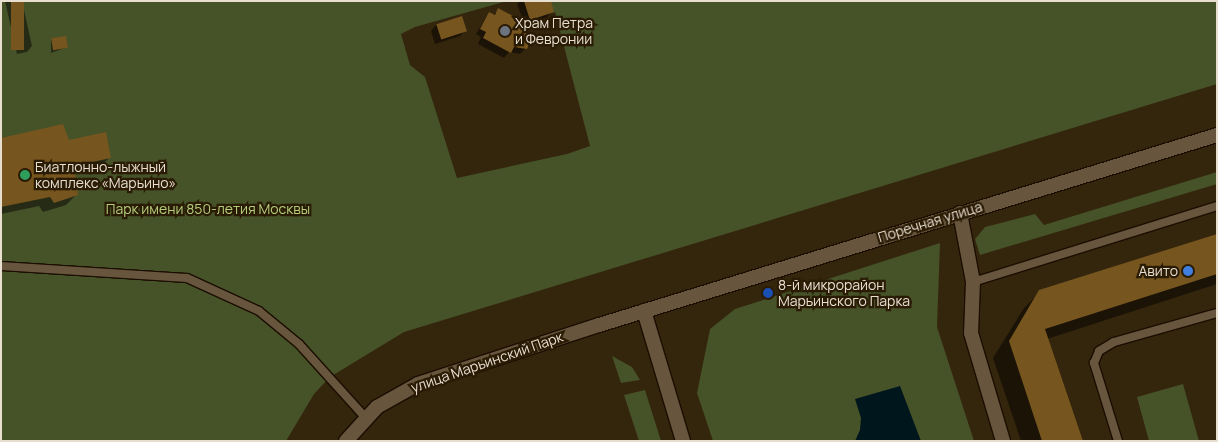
<!DOCTYPE html>
<meta charset="utf-8">
<style>
body{margin:0}
#map{position:relative;width:1218px;height:442px;overflow:hidden;background:#34250d;font-family:Manrope,sans-serif}
div>[style]{position:absolute}
.green>*{inset:0;background:#465228}
.water>*{inset:0;background:#00161d}
.shadow>*{inset:0;background:#0007}
.building>*{inset:0;background:#76551e;transform-origin:0 0}
.roads{filter:drop-shadow(1px 0 #1b0d00) drop-shadow(-1px 0 #1b0d00) drop-shadow(0 1px #1b0d00) drop-shadow(0 -1px #1b0d00)}
.service>*{height:8px;margin:-4px;padding:0 4px;transform-origin:4px;border-radius:4px;background:#67563d}
.minor>*{height:14px;margin:-7px;padding:0 7px;transform-origin:7px;border-radius:7px;background:#67563d}
.tertiary>*{height:14px;margin:-7px;padding:0 7px;transform-origin:7px;border-radius:7px;background:#67563d}
.secondary>*{height:14px;margin:-7px;padding:0 7px;transform-origin:7px;border-radius:7px;background:#67563d}
.dots>*{width:14px;height:14px;translate:-50% -50%;box-sizing:border-box;border:2px solid #2a1b04;border-radius:50%}
span{translate:-50% -50%;white-space:nowrap;text-align:center;line-height:1.15;-webkit-text-stroke:4.5px #2a1b04;paint-order:stroke}
.poi-label{font-size:14px;color:#e9dfd1}
.left{translate:0 -50%;text-align:left}
.right{translate:-100% -50%;text-align:right}
.park-label{font-size:14px;color:#b4ce7b}
.street-label{font-size:14px;color:#e9dfd1}
.frame{position:absolute;inset:0;border:2px solid #e9dfd1;pointer-events:none}
</style>
<div id="map">
<div class="green">
<div style="clip-path:polygon(1px 1px,507px 1px,415px 27px,401px 34px,410px 65px,425px 77px,457px 178px,567px 154px,590px 146px,555px 12px,530px 20px,524px 1px,1217px 1px,1217px 84px,404px 332px,330px 377px,314px 394px,286px 441px,1px 441px)"></div>
<div style="clip-path:polygon(1217px 172px,1217px 184px,980px 255px,975px 239px,985px 227px,1035px 214px,1044px 225px)"></div>
<div style="clip-path:polygon(940px 243px,937px 327px,974px 441px,713px 441px,697px 393px,710px 329px,735px 309px)"></div>
<div style="clip-path:polygon(612px 356px,632px 367px,640px 380px,621px 383px)"></div>
<div style="clip-path:polygon(1183px 384px,1199px 441px,1149px 441px,1137px 397px)"></div>
<div style="clip-path:polygon(645px 390px,661px 441px,639px 441px,624px 395px)"></div>
</div>
<div class="water">
<div style="clip-path:polygon(900px 386px,921px 441px,855px 441px,860px 430px,861px 418px,855px 399px)"></div>
</div>
<div class="shadow">
<div style="clip-path:polygon(5px 1px,22px 1px,32px 46px,27px 52px,17px 54px)"></div>
<div style="clip-path:polygon(520px 1px,549px 1px,553px 11px,547px 17px,524px 26px,521px 30px,526px 48px,520px 54px,509px 52px,504px 58px,478px 44px,481px 37px,476px 34px,489px 13px,493px 15px,499px 10px,524px 23px,517px 4px)"></div>
<div style="clip-path:polygon(436px 25px,465px 31px,460px 36px,435px 44px,431px 31px)"></div>
<div style="clip-path:polygon(51px 40px,67px 47px,51px 53px)"></div>
<div style="clip-path:polygon(1px 140px,68px 141px,110px 157px,99px 168px,74px 174px,76px 195px,66px 205px,43px 212px,39px 206px,1px 214px)"></div>
<div style="clip-path:polygon(1217px 235px,1217px 284px,1047px 339px,1081px 441px,1021px 441px,993px 358px,1024px 308px,1040px 292px)"></div>
</div>
<div class="building">
<div style="left:11px;top:1px;width:13px;height:49px"></div>
<div style="clip-path:polygon(524px 1px,551px 1px,554px 12px,530px 20px)"></div>
<div style="clip-path:polygon(498px 8px,526px 23px,523px 30px,532px 39px,527px 49px,514px 47px,511px 53px,483px 38px,486px 32px,480px 29px,489px 12px,495px 15px)"></div>
<div style="left:462px;top:16px;width:16px;height:27px;rotate:72deg"></div>
<div style="left:66px;top:36px;width:12px;height:15px;rotate:81deg"></div>
<div style="clip-path:polygon(63px 124px,69px 140px,106px 132px,111px 158px,74px 166px,78px 195px,54px 203px,50px 197px,1px 207px,1px 138px)"></div>
<div style="clip-path:polygon(1217px 234px,1217px 274px,1045px 329px,1083px 441px,1042px 441px,1009px 341px,1039px 290px)"></div>
</div>
<div class="roads">
<div class="service">
<div style="left:1px;top:266px;width:186px;rotate:3.7deg"></div>
<div style="left:187px;top:278px;width:79px;rotate:24.6deg"></div>
<div style="left:259px;top:311px;width:52px;rotate:39.5deg"></div>
<div style="left:299px;top:344px;width:98px;rotate:47.9deg"></div>
<div style="left:973px;top:282px;width:256px;rotate:-17.3deg"></div>
<div style="left:1118px;top:441px;width:82px;rotate:-107.1deg"></div>
<div style="left:1094px;top:363px;width:13px;rotate:-67deg"></div>
<div style="left:1099px;top:351px;width:17px;rotate:-31deg"></div>
<div style="left:1114px;top:342px;width:107px;rotate:-15.7deg"></div>
</div>
<div class="minor">
<div style="left:960px;top:213px;width:70px;rotate:79.3deg"></div>
<div style="left:973px;top:282px;width:51px;rotate:92.2deg"></div>
<div style="left:971px;top:333px;width:113px;rotate:73.5deg"></div>
</div>
<div class="tertiary">
<div style="left:644px;top:311px;width:136px;rotate:73.3deg"></div>
</div>
<div class="secondary">
<div style="left:346px;top:441px;width:46px;rotate:-47.6deg"></div>
<div style="left:377px;top:407px;width:47px;rotate:-29.3deg"></div>
<div style="left:418px;top:384px;width:190px;rotate:-18.1deg"></div>
<div style="left:599px;top:325px;width:647px;rotate:-17.09deg"></div>
</div>
</div>
<div class="dots">
<div style="left:505px;top:31px;background:#6b7280"></div>
<div style="left:25px;top:175px;background:#2e9e5b"></div>
<div style="left:1188px;top:271px;background:#3f7fe0"></div>
<div style="left:768px;top:293px;background:#1a4fb4"></div>
</div>
<div class="poi-label">
<span class="left" style="left:515px;top:31px">Храм Петра<br>и Февронии</span>
<span class="left" style="left:35px;top:175px">Биатлонно-лыжный<br>комплекс «Марьино»</span>
<span class="right" style="left:1178px;top:271px">Авито</span>
<span class="left" style="left:778px;top:293px">8-й микрорайон<br>Марьинского Парка</span>
</div>
<div class="park-label">
<span style="left:208px;top:209px">Парк имени 850-летия Москвы</span>
</div>
<div class="street-label">
<span style="left:930px;top:222px;rotate:-17deg">Поречная улица</span>
<span style="left:487px;top:362px;rotate:-19deg">улица Марьинский Парк</span>
</div>
<div class="frame"></div>
</div>
